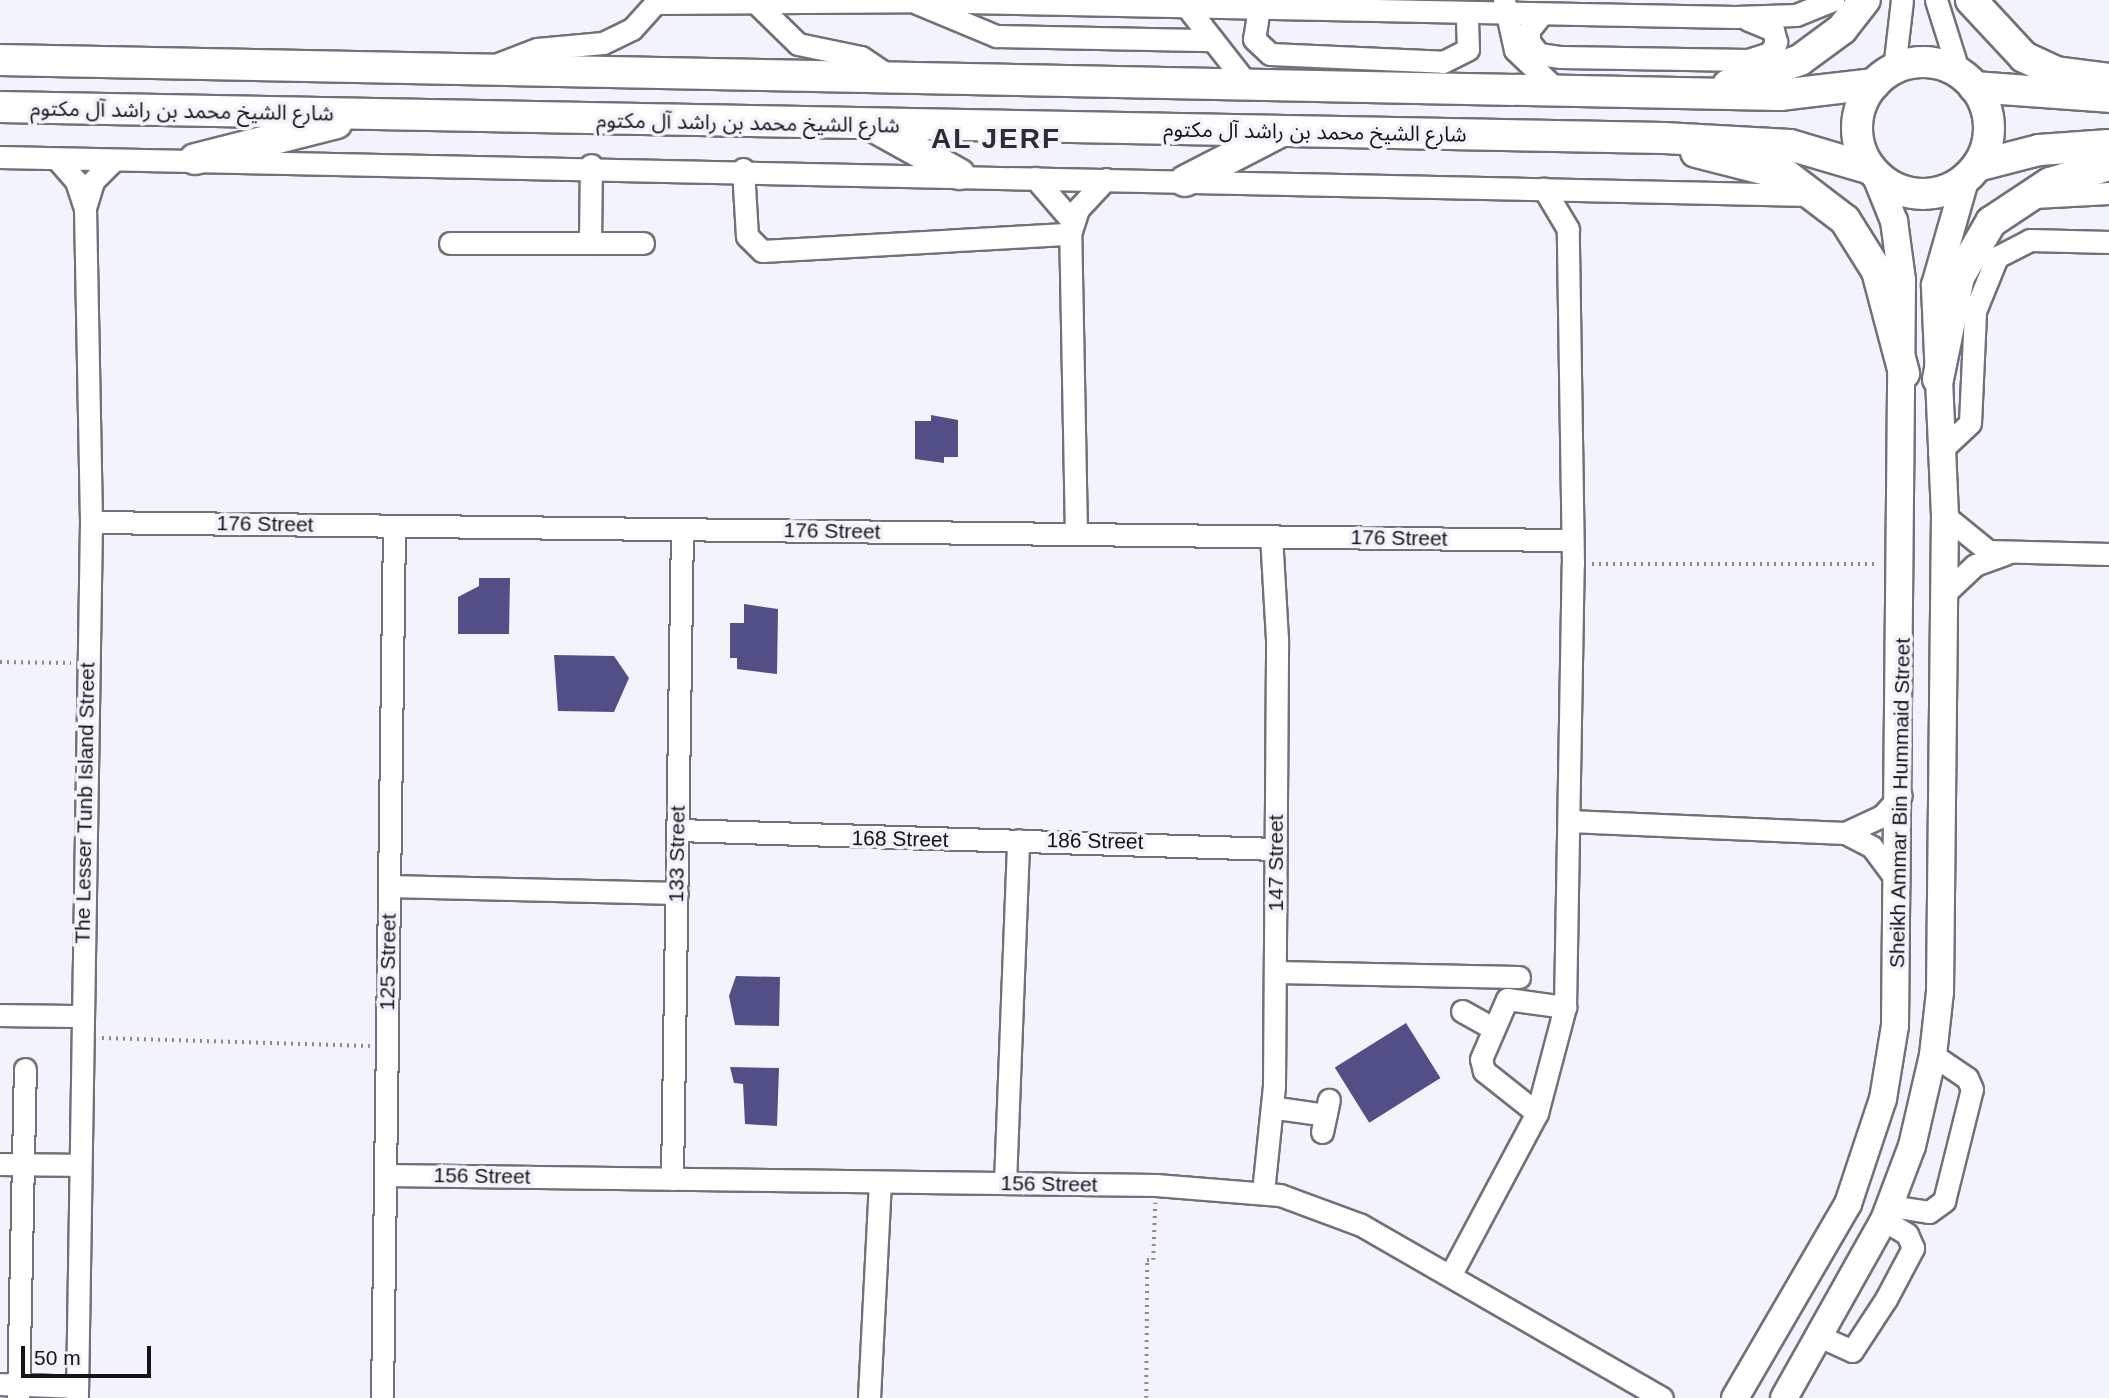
<!DOCTYPE html>
<meta charset="utf-8">
<style>
body{margin:0}
#map{position:relative;width:2109px;height:1398px;overflow:hidden;background:#f3f3fb;font-family:Helvetica,"Noto Sans Arabic",sans-serif}
div>[style]{position:absolute}
.building>*{inset:0;background:#514f86;transform-origin:0 0}
.path>*{height:3.5px;margin-top:-1.75px;transform-origin:0;background:repeating-linear-gradient(90deg,#8a8a90 0 2px,transparent 0 7px)}
.roads{filter:drop-shadow(2px 0 #717179) drop-shadow(-2px 0 #717179) drop-shadow(0 2px #717179) drop-shadow(0 -2px #717179)}
.minor>*{height:21px;margin:-10.5px;padding:0 10.5px;transform-origin:10.5px;border-radius:10.5px;background:#fff}
.major>*{height:26px;margin:-13px;padding:0 13px;transform-origin:13px;border-radius:13px;background:#fff}
.highway>*{height:30px;margin:-15px;padding:0 15px;transform-origin:15px;border-radius:15px;background:#fff}
.highway>.ring{margin:-15px;padding:0;box-sizing:content-box;background:none;border:30px solid #fff;border-radius:50%}
span{translate:-50% -50%;white-space:nowrap;text-align:center;line-height:1.15;-webkit-text-stroke:7px #f3f3fb;paint-order:stroke}
.street-label{font-size:21px;color:#141417}
.district-label{font-size:28px;color:#2d2d33;font-weight:700;letter-spacing:2px}
.scale{position:absolute;left:21px;top:1346px;width:130px;height:32px;box-sizing:border-box;border:4px solid #141417;border-top:0;padding-left:9px;font-size:21px;line-height:24px;white-space:nowrap;color:#141417;-webkit-text-stroke:5px #f3f3fb;paint-order:stroke}
</style>
<div id="map">
<div class="building">
<div style="clip-path:polygon(931px 415px,958px 420px,958px 457px,944px 457px,944px 463px,915px 459px,915px 421px,931px 421px)"></div>
<div style="clip-path:polygon(479px 578px,510px 578px,509px 634px,458px 634px,458px 597px,479px 586px)"></div>
<div style="clip-path:polygon(744px 604px,778px 609px,777px 674px,737px 669px,737px 658px,730px 658px,730px 623px,744px 623px)"></div>
<div style="clip-path:polygon(554px 655px,614px 656px,629px 678px,614px 712px,558px 711px)"></div>
<div style="clip-path:polygon(736px 976px,780px 977px,779px 1026px,735px 1025px,729px 996px)"></div>
<div style="left:1406px;top:1023px;width:65px;height:84px;rotate:58deg"></div>
<div style="clip-path:polygon(730px 1067px,779px 1068px,777px 1126px,745px 1124px,743px 1084px,734px 1083px)"></div>
</div>
<div class="path">
<div style="left:1592px;top:564px;width:287px"></div>
<div style="left:0;top:662px;width:71px;rotate:0.8deg"></div>
<div style="left:102px;top:1038px;width:268px;rotate:1.7deg"></div>
<div style="left:1146px;top:1398px;width:138px;rotate:-89.6deg"></div>
<div style="left:1147px;top:1260px;width:6px"></div>
<div style="left:1153px;top:1260px;width:57px;rotate:-88deg"></div>
</div>
<div class="roads">
<div class="minor">
<div style="left:753px;top:0;width:63px;rotate:44.4deg"></div>
<div style="left:798px;top:44px;width:64px;rotate:11.7deg"></div>
<div style="left:861px;top:57px;width:29px;rotate:34deg"></div>
<div style="left:1504px;top:0;width:51px;rotate:77.6deg"></div>
<div style="left:1515px;top:50px;width:52px;rotate:43.5deg"></div>
<div style="left:1936px;top:0;width:77px;rotate:72.5deg"></div>
<div style="left:656px;top:3px;width:258px;rotate:-0.4deg"></div>
<div style="left:914px;top:1px;width:821px;rotate:1.12deg"></div>
<div style="left:1735px;top:17px;width:61px;rotate:-1.9deg"></div>
<div style="left:1796px;top:15px;width:40px;rotate:-22deg"></div>
<div style="left:917px;top:3px;width:86px;rotate:22.7deg"></div>
<div style="left:996px;top:36px;width:217px;rotate:1.1deg"></div>
<div style="left:1187px;top:7px;width:93px;rotate:52deg"></div>
<div style="left:1259px;top:8px;width:31px;rotate:99deg"></div>
<div style="left:1254px;top:39px;width:22px;rotate:43deg"></div>
<div style="left:1270px;top:54px;width:173px;rotate:2.6deg"></div>
<div style="left:1443px;top:62px;width:28px;rotate:-27deg"></div>
<div style="left:1468px;top:49px;width:36px;rotate:-92deg"></div>
<div style="left:1541px;top:15px;width:21px;rotate:129deg"></div>
<div style="left:1528px;top:31px;width:12px;rotate:81deg"></div>
<div style="left:1530px;top:43px;width:14px;rotate:51deg"></div>
<div style="left:1539px;top:54px;width:22px;rotate:8deg"></div>
<div style="left:1561px;top:57px;width:187px;rotate:0.9deg"></div>
<div style="left:1748px;top:60px;width:23px;rotate:-18deg"></div>
<div style="left:1770px;top:53px;width:13px;rotate:-61deg"></div>
<div style="left:1776px;top:42px;width:12px;rotate:-104deg"></div>
<div style="left:1773px;top:30px;width:27px;rotate:-158deg"></div>
<div style="left:490px;top:67px;width:50px;rotate:-21deg"></div>
<div style="left:537px;top:49px;width:66px;rotate:-5.2deg"></div>
<div style="left:603px;top:43px;width:32px;rotate:-26deg"></div>
<div style="left:632px;top:29px;width:39px;rotate:-48deg"></div>
<div style="left:1894px;top:69px;width:69px;rotate:-83.4deg"></div>
<div style="left:0;top:157px;width:1810px;rotate:1.2deg"></div>
<div style="left:57px;top:159px;width:29px;rotate:49deg"></div>
<div style="left:76px;top:181px;width:28px;rotate:72deg"></div>
<div style="left:85px;top:208px;width:314px;rotate:88.9deg"></div>
<div style="left:91px;top:522px;width:876px;rotate:90.92deg"></div>
<div style="left:743px;top:169px;width:67px;rotate:86.6deg"></div>
<div style="left:747px;top:236px;width:21px;rotate:45deg"></div>
<div style="left:762px;top:251px;width:308px;rotate:-3.2deg"></div>
<div style="left:1035px;top:178px;width:57px;rotate:49.3deg"></div>
<div style="left:2034px;top:197px;width:75px;rotate:-3.1deg"></div>
<div style="left:85px;top:208px;width:28px;rotate:-73deg"></div>
<div style="left:93px;top:181px;width:28px;rotate:-45deg"></div>
<div style="left:450px;top:243px;width:193px"></div>
<div style="left:590px;top:243px;width:78px;rotate:-89.3deg"></div>
<div style="left:1939px;top:452px;width:42px;rotate:-43.1deg"></div>
<div style="left:1970px;top:423px;width:112px;rotate:-87.4deg"></div>
<div style="left:1975px;top:311px;width:58px;rotate:-67.8deg"></div>
<div style="left:1997px;top:257px;width:37px;rotate:-27deg"></div>
<div style="left:2030px;top:240px;width:79px;rotate:1.5deg"></div>
<div style="left:1945px;top:516px;width:55px;rotate:39.1deg"></div>
<div style="left:1988px;top:551px;width:121px;rotate:1.4deg"></div>
<div style="left:91px;top:522px;width:1481px;rotate:0.7deg"></div>
<div style="left:1076px;top:534px;width:300px;rotate:-91.1deg"></div>
<div style="left:1070px;top:234px;width:26px;rotate:-72deg"></div>
<div style="left:1078px;top:209px;width:41px;rotate:-47deg"></div>
<div style="left:1943px;top:595px;width:44px;rotate:-43.2deg"></div>
<div style="left:1975px;top:565px;width:33px;rotate:-20deg"></div>
<div style="left:1569px;top:821px;width:276px;rotate:2.5deg"></div>
<div style="left:1845px;top:833px;width:41px;rotate:-24.7deg"></div>
<div style="left:1882px;top:816px;width:28px;rotate:-48deg"></div>
<div style="left:678px;top:830px;width:598px;rotate:1.82deg"></div>
<div style="left:1845px;top:833px;width:30px;rotate:27deg"></div>
<div style="left:1872px;top:847px;width:44px;rotate:53.4deg"></div>
<div style="left:389px;top:886px;width:288px;rotate:1.4deg"></div>
<div style="left:1275px;top:972px;width:244px;rotate:1.2deg"></div>
<div style="left:1462px;top:1011px;width:35px;rotate:29deg"></div>
<div style="left:0;top:1015px;width:82px;rotate:0.7deg"></div>
<div style="left:1277px;top:1108px;width:49px;rotate:8.1deg"></div>
<div style="left:1537px;top:1113px;width:68px;rotate:-141.6deg"></div>
<div style="left:1484px;top:1071px;width:12px;rotate:-104deg"></div>
<div style="left:1481px;top:1059px;width:65px;rotate:-66.6deg"></div>
<div style="left:1507px;top:999px;width:59px;rotate:7.9deg"></div>
<div style="left:1322px;top:1132px;width:33px;rotate:-78deg"></div>
<div style="left:0;top:1164px;width:80px;rotate:0.7deg"></div>
<div style="left:385px;top:1175px;width:771px;rotate:0.74deg"></div>
<div style="left:1156px;top:1185px;width:124px;rotate:4.6deg"></div>
<div style="left:1280px;top:1195px;width:86px;rotate:20.3deg"></div>
<div style="left:1361px;top:1225px;width:347px;rotate:29.9deg"></div>
<div style="left:672px;top:1179px;width:650px;rotate:-89.12deg"></div>
<div style="left:1005px;top:1183px;width:343px;rotate:-87.8deg"></div>
<div style="left:1263px;top:1192px;width:107px;rotate:-84.1deg"></div>
<div style="left:1274px;top:1086px;width:447px;rotate:-89.6deg"></div>
<div style="left:1277px;top:639px;width:103px;rotate:-93.3deg"></div>
<div style="left:1891px;top:1206px;width:38px;rotate:9deg"></div>
<div style="left:1929px;top:1212px;width:19px;rotate:-36deg"></div>
<div style="left:1944px;top:1201px;width:115px;rotate:-76deg"></div>
<div style="left:1972px;top:1089px;width:12px;rotate:-114deg"></div>
<div style="left:1967px;top:1078px;width:41px;rotate:-145.9deg"></div>
<div style="left:1451px;top:1274px;width:183px;rotate:-61.9deg"></div>
<div style="left:1537px;top:1113px;width:110px;rotate:-75.2deg"></div>
<div style="left:1565px;top:1007px;width:443px;rotate:-89deg"></div>
<div style="left:1573px;top:564px;width:335px;rotate:-90.9deg"></div>
<div style="left:1568px;top:229px;width:47px;rotate:-121deg"></div>
<div style="left:1821px;top:1337px;width:34px;rotate:24deg"></div>
<div style="left:1852px;top:1351px;width:62px;rotate:-56.8deg"></div>
<div style="left:1886px;top:1299px;width:58px;rotate:-62.1deg"></div>
<div style="left:1913px;top:1248px;width:15px;rotate:-113deg"></div>
<div style="left:1907px;top:1234px;width:27px;rotate:-149deg"></div>
<div style="left:0;top:1384px;width:77px;rotate:2.2deg"></div>
<div style="left:18px;top:1398px;width:329px;rotate:-88.8deg"></div>
<div style="left:382px;top:1398px;width:872px;rotate:-89.21deg"></div>
<div style="left:869px;top:1398px;width:216px;rotate:-87.1deg"></div>
</div>
<div class="major">
<div style="left:1735px;top:1398px;width:225px;rotate:-59.8deg"></div>
<div style="left:1848px;top:1204px;width:111px;rotate:-71.6deg"></div>
<div style="left:1883px;top:1099px;width:74px;rotate:-80.7deg"></div>
<div style="left:1895px;top:1026px;width:746px;rotate:-89.46deg"></div>
<div style="left:1902px;top:280px;width:60px;rotate:-97.7deg"></div>
<div style="left:1894px;top:221px;width:51px;rotate:-112deg"></div>
<div style="left:1784px;top:1398px;width:204px;rotate:-60.7deg"></div>
<div style="left:1884px;top:1220px;width:79px;rotate:-69.3deg"></div>
<div style="left:1912px;top:1146px;width:93px;rotate:-77deg"></div>
<div style="left:1933px;top:1055px;width:63px;rotate:-83.7deg"></div>
<div style="left:1940px;top:992px;width:476px;rotate:-89.4deg"></div>
<div style="left:1945px;top:516px;width:231px;rotate:-92.5deg"></div>
<div style="left:1935px;top:285px;width:112px;rotate:-74deg"></div>
</div>
<div class="highway">
<div style="left:1971px;top:0;width:78px;rotate:47.1deg"></div>
<div style="left:2024px;top:57px;width:35px;rotate:25deg"></div>
<div style="left:2056px;top:72px;width:53px;rotate:7.5deg"></div>
<div style="left:0;top:60px;width:1780px;rotate:1.13deg"></div>
<div style="left:1780px;top:95px;width:95px;rotate:-6.7deg"></div>
<div class="ring" style="left:1857px;top:62px;width:102px;height:102px"></div>
<div style="left:1728px;top:85px;width:76px;rotate:-19.1deg"></div>
<div style="left:1800px;top:60px;width:52px;rotate:-36.4deg"></div>
<div style="left:1842px;top:29px;width:37px;rotate:-52deg"></div>
<div style="left:1974px;top:87px;width:135px;rotate:4.2deg"></div>
<div style="left:0;top:107px;width:1664px;rotate:1.07deg"></div>
<div style="left:1664px;top:138px;width:126px;rotate:3.2deg"></div>
<div style="left:1790px;top:145px;width:84px;rotate:16.5deg"></div>
<div style="left:876px;top:128px;width:95px;rotate:29deg"></div>
<div style="left:1696px;top:152px;width:93px;rotate:14.3deg"></div>
<div style="left:1786px;top:175px;width:74px;rotate:37.3deg"></div>
<div style="left:1845px;top:220px;width:60px;rotate:57.9deg"></div>
<div style="left:1877px;top:271px;width:106px;rotate:75.2deg"></div>
<div style="left:195px;top:159px;width:146px;rotate:-14.2deg"></div>
<div style="left:1977px;top:166px;width:64px;rotate:-14.5deg"></div>
<div style="left:2039px;top:150px;width:70px;rotate:-4.1deg"></div>
<div style="left:1185px;top:181px;width:105px;rotate:-27.3deg"></div>
<div style="left:1938px;top:379px;width:104px;rotate:-78.4deg"></div>
<div style="left:1959px;top:277px;width:64px;rotate:-59.8deg"></div>
<div style="left:1991px;top:222px;width:71px;rotate:-33.5deg"></div>
<div style="left:2050px;top:183px;width:62px;rotate:-17deg"></div>
</div>
</div>
<div class="street-label">
<span style="left:182px;top:111px;rotate:1deg">شارع الشيخ محمد بن راشد آل مكتوم</span>
<span style="left:748px;top:123px;rotate:1deg">شارع الشيخ محمد بن راشد آل مكتوم</span>
<span style="left:1315px;top:132px;rotate:1deg">شارع الشيخ محمد بن راشد آل مكتوم</span>
<span style="left:265px;top:524px;rotate:1deg">176 Street</span>
<span style="left:832px;top:531px;rotate:1deg">176 Street</span>
<span style="left:1399px;top:538px;rotate:1deg">176 Street</span>
<span style="left:85px;top:803px;rotate:-89deg">The Lesser Tunb Island Street</span>
<span style="left:1900px;top:803px;rotate:-89deg">Sheikh Ammar Bin Hummaid Street</span>
<span style="left:900px;top:839px;rotate:1deg">168 Street</span>
<span style="left:1095px;top:841px;rotate:1deg">186 Street</span>
<span style="left:677px;top:854px;rotate:-89deg">133 Street</span>
<span style="left:1276px;top:863px;rotate:-90deg">147 Street</span>
<span style="left:388px;top:962px;rotate:-89deg">125 Street</span>
<span style="left:482px;top:1176px;rotate:1deg">156 Street</span>
<span style="left:1049px;top:1184px;rotate:1deg">156 Street</span>
</div>
<div class="district-label">
<span style="left:996px;top:139px">AL JERF</span>
</div>
<div class="scale">50 m</div>
</div>
